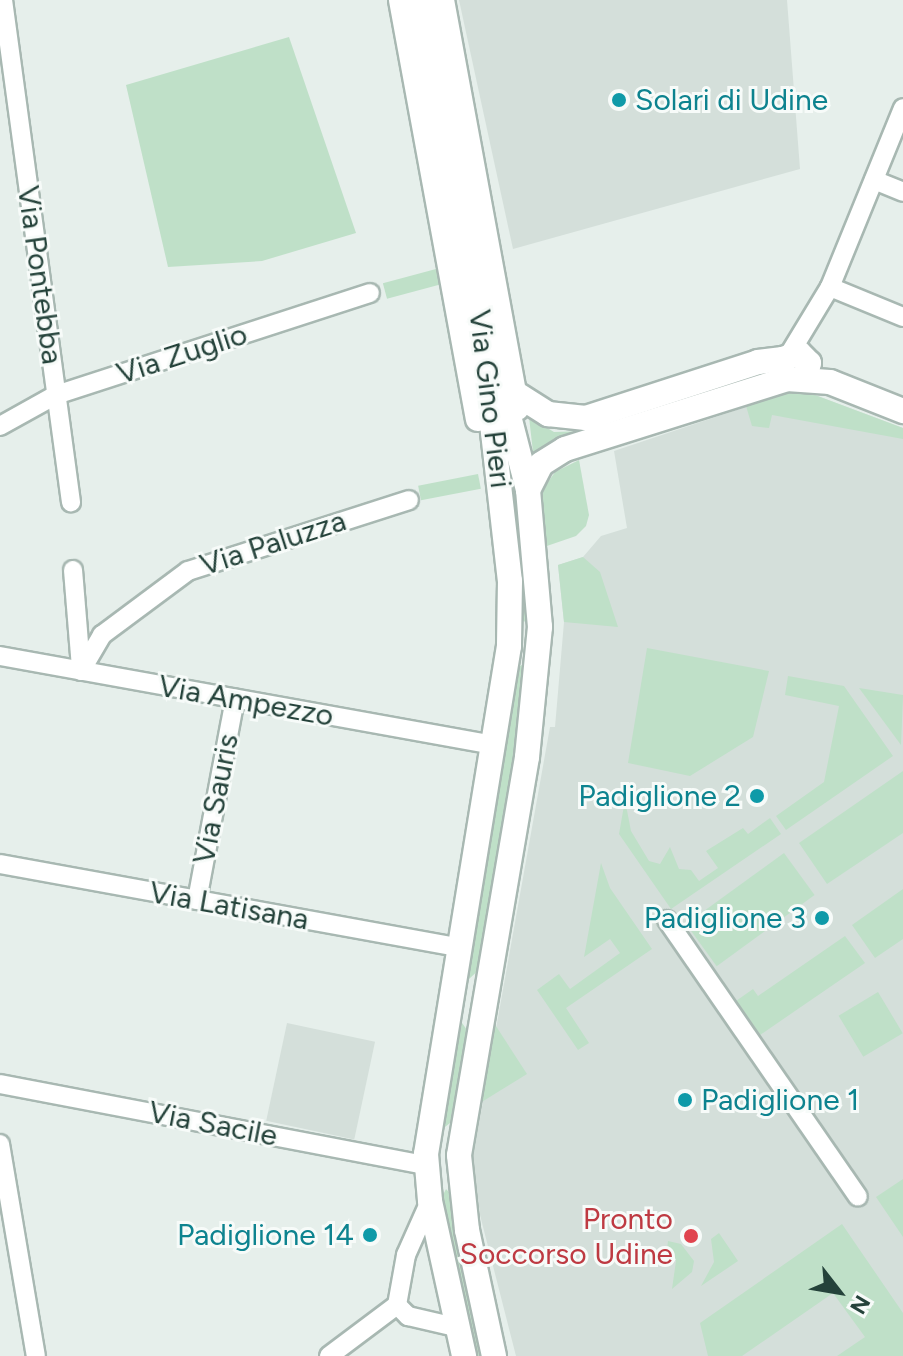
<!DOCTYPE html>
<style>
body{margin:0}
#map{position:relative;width:903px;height:1356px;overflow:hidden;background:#e6efeb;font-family:Figtree,sans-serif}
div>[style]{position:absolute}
.built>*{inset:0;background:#d4dfda;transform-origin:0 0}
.green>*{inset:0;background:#bfe0c8;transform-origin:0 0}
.roads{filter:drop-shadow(2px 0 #a8b8b2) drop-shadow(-2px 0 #a8b8b2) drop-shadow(0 2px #a8b8b2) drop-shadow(0 -2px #a8b8b2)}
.street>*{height:18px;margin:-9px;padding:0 9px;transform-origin:9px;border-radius:9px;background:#fff}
.secondary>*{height:24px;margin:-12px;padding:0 12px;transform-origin:12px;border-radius:12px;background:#fff}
.dots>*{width:22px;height:22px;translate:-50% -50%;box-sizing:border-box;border:4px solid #f7fbf9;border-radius:50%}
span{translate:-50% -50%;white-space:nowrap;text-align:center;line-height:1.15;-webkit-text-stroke:6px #f7fbf9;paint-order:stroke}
.culture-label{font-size:30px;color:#0d838f}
.left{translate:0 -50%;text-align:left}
.right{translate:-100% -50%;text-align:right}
.street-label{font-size:30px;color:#24423a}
.health-label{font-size:30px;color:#be3a42}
.north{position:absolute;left:799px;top:1252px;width:80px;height:80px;-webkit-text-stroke:6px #f7fbf9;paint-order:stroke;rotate:121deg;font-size:22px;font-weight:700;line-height:32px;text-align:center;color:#24423a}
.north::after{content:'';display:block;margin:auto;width:28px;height:36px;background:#24423a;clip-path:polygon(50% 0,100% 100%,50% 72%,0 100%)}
</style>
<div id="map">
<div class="built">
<div style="clip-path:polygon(459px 0,787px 0,800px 169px,513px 249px)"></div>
<div style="clip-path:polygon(799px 389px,903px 428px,903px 1356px,516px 1356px,480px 1215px,473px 1157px,550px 727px,555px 727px,564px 622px,558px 565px,583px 557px,601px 536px,627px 528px,614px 451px)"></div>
<div style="left:287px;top:1023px;width:90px;height:100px;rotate:12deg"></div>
</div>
<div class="green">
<div style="clip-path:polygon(289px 37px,356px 233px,262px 261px,168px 267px,126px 85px)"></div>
<div style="left:436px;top:269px;width:16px;height:55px;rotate:75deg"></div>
<div style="clip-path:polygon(490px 364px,523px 514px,531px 617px,527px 622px,522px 621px,518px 553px)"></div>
<div style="clip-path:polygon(799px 389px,903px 428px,903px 439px,772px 415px,769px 428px,752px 426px,746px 406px)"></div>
<div style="clip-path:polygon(529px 417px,554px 432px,588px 431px,534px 461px)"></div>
<div style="clip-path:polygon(579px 460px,589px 515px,586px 526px,576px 536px,541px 548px,539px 495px,555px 472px)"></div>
<div style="left:478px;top:474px;width:15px;height:61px;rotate:79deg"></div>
<div style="clip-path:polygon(583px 557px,600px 572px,618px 627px,564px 622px,558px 565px)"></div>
<div style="clip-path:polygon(647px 648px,769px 671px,753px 737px,690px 776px,628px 763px)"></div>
<div style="clip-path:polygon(526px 662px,530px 669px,482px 967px,457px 990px,470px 924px,479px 914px,519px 667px)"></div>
<div style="clip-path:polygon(788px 676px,844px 686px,893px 756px,786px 830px,776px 816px,824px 782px,839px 706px,785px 695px)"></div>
<div style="clip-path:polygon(859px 688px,903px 695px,901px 745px)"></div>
<div style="clip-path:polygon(903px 771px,903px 833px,827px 884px,799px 843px)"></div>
<div style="clip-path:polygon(625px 800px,631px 831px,649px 861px,660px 864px,670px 847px,679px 869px,691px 870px,699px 881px,718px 868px,706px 851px,743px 828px,748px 834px,770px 818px,781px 834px,671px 909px,619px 834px)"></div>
<div style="left:784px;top:853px;width:52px;height:121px;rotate:54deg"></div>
<div style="clip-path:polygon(601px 863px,610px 888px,652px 949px,566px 1008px,589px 1043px,578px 1050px,537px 990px,559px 974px,570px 989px,620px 953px,610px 939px,584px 957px)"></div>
<div style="clip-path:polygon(903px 889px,903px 939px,875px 958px,852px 925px)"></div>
<div style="clip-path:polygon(845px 936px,865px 963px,760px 1035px,736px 1001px,753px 989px,758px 996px)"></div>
<div style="left:878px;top:992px;width:48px;height:46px;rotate:59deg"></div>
<div style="clip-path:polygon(462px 1023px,467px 1030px,450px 1123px,445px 1127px,441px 1125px)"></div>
<div style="clip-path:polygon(494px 1023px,527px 1074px,480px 1103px)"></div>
<div style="clip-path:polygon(903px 1179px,903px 1237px,876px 1197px)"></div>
<div style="clip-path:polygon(446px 1189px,456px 1200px,451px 1208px,482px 1356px,472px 1356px,440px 1201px)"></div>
<div style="clip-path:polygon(842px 1224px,903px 1313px,903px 1356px,837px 1356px,865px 1337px,833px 1293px,742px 1356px,708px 1356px,700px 1323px)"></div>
<div style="clip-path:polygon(719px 1233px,738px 1261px,701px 1286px,714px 1262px,711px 1239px)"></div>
<div style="clip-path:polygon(668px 1241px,681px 1244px,694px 1261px,692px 1272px,672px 1289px,676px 1261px,667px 1249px)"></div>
</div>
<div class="roads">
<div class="street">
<div style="left:3px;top:0;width:507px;rotate:82.29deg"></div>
<div style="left:874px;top:180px;width:31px;rotate:22deg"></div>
<div style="left:830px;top:287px;width:79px;rotate:22.3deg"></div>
<div style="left:790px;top:353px;width:77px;rotate:-58.8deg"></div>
<div style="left:830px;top:287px;width:193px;rotate:-67.8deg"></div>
<div style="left:0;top:426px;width:64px;rotate:-29deg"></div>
<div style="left:56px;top:395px;width:330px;rotate:-18deg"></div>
<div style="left:73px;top:570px;width:98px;rotate:85.3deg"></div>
<div style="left:0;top:656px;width:501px;rotate:10.23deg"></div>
<div style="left:81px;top:671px;width:42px;rotate:-59.7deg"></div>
<div style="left:102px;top:635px;width:107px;rotate:-36.7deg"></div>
<div style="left:188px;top:571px;width:232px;rotate:-17.8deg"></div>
<div style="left:0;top:864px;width:465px;rotate:10.3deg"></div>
<div style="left:197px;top:900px;width:205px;rotate:-79.3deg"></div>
<div style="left:667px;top:920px;width:336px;rotate:55.4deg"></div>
<div style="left:0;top:1084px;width:434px;rotate:10.8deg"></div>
<div style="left:0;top:1144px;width:215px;rotate:80.4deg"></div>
<div style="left:397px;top:1305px;width:51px;rotate:-79.8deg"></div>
<div style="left:406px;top:1255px;width:59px;rotate:-66deg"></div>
<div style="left:397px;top:1305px;width:16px;rotate:45deg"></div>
<div style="left:408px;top:1316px;width:53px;rotate:13deg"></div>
<div style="left:329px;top:1356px;width:85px;rotate:-36.9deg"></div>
</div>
<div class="secondary">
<div style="left:401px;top:0;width:426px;rotate:79.6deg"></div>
<div style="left:424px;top:0;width:297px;rotate:79.7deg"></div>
<div style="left:477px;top:292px;width:291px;rotate:83.5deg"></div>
<div style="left:510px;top:581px;width:65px;rotate:90.9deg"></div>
<div style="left:509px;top:646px;width:515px;rotate:99.28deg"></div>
<div style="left:426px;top:1154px;width:47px;rotate:85.1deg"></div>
<div style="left:430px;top:1201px;width:159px;rotate:77.6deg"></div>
<div style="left:442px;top:0;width:415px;rotate:79.6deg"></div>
<div style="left:782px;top:374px;width:15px;rotate:-86deg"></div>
<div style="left:783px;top:359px;width:17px;rotate:-21deg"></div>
<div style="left:799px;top:353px;width:14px;rotate:45deg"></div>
<div style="left:809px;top:363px;width:17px;rotate:107deg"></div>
<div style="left:507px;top:388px;width:49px;rotate:32.4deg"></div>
<div style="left:548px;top:414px;width:38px;rotate:6deg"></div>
<div style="left:586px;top:418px;width:181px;rotate:-18deg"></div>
<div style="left:758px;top:362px;width:25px;rotate:-7deg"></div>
<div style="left:528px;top:490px;width:29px;rotate:-63deg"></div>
<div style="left:541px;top:464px;width:28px;rotate:-32deg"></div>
<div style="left:565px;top:449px;width:233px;rotate:-17.5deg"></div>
<div style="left:787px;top:379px;width:43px;rotate:4deg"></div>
<div style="left:830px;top:382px;width:79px;rotate:21.7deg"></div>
<div style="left:494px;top:1356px;width:129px;rotate:-102.1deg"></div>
<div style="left:467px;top:1230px;width:75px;rotate:-96.1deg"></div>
<div style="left:459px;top:1155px;width:404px;rotate:-80.3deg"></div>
<div style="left:527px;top:757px;width:131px;rotate:-84.3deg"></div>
<div style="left:540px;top:627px;width:138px;rotate:-95deg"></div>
<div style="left:528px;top:490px;width:104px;rotate:-104.4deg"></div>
</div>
</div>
<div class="dots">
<div style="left:619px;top:100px;background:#0f9aa8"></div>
<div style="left:757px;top:796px;background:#0f9aa8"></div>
<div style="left:822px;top:918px;background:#0f9aa8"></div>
<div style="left:685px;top:1100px;background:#0f9aa8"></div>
<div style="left:370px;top:1235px;background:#0f9aa8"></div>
<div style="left:691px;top:1236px;background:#e0444e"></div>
</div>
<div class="culture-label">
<span class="left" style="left:635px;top:100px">Solari di Udine</span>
<span class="right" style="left:741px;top:796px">Padiglione 2</span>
<span class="right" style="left:806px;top:918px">Padiglione 3</span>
<span class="left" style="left:701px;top:1100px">Padiglione 1</span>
<span class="right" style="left:354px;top:1235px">Padiglione 14</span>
</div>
<div class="street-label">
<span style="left:40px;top:275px;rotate:82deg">Via Pontebba</span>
<span style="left:182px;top:354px;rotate:-18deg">Via Zuglio</span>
<span style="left:490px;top:399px;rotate:83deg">Via Gino Pieri</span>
<span style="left:273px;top:543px;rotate:-18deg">Via Paluzza</span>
<span style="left:246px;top:701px;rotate:10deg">Via Ampezzo</span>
<span style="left:216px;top:799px;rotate:-79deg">Via Sauris</span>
<span style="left:229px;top:906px;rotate:10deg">Via Latisana</span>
<span style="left:213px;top:1124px;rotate:11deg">Via Sacile</span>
</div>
<div class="health-label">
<span class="right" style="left:673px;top:1236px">Pronto<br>Soccorso Udine</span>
</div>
<div class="north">N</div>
</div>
